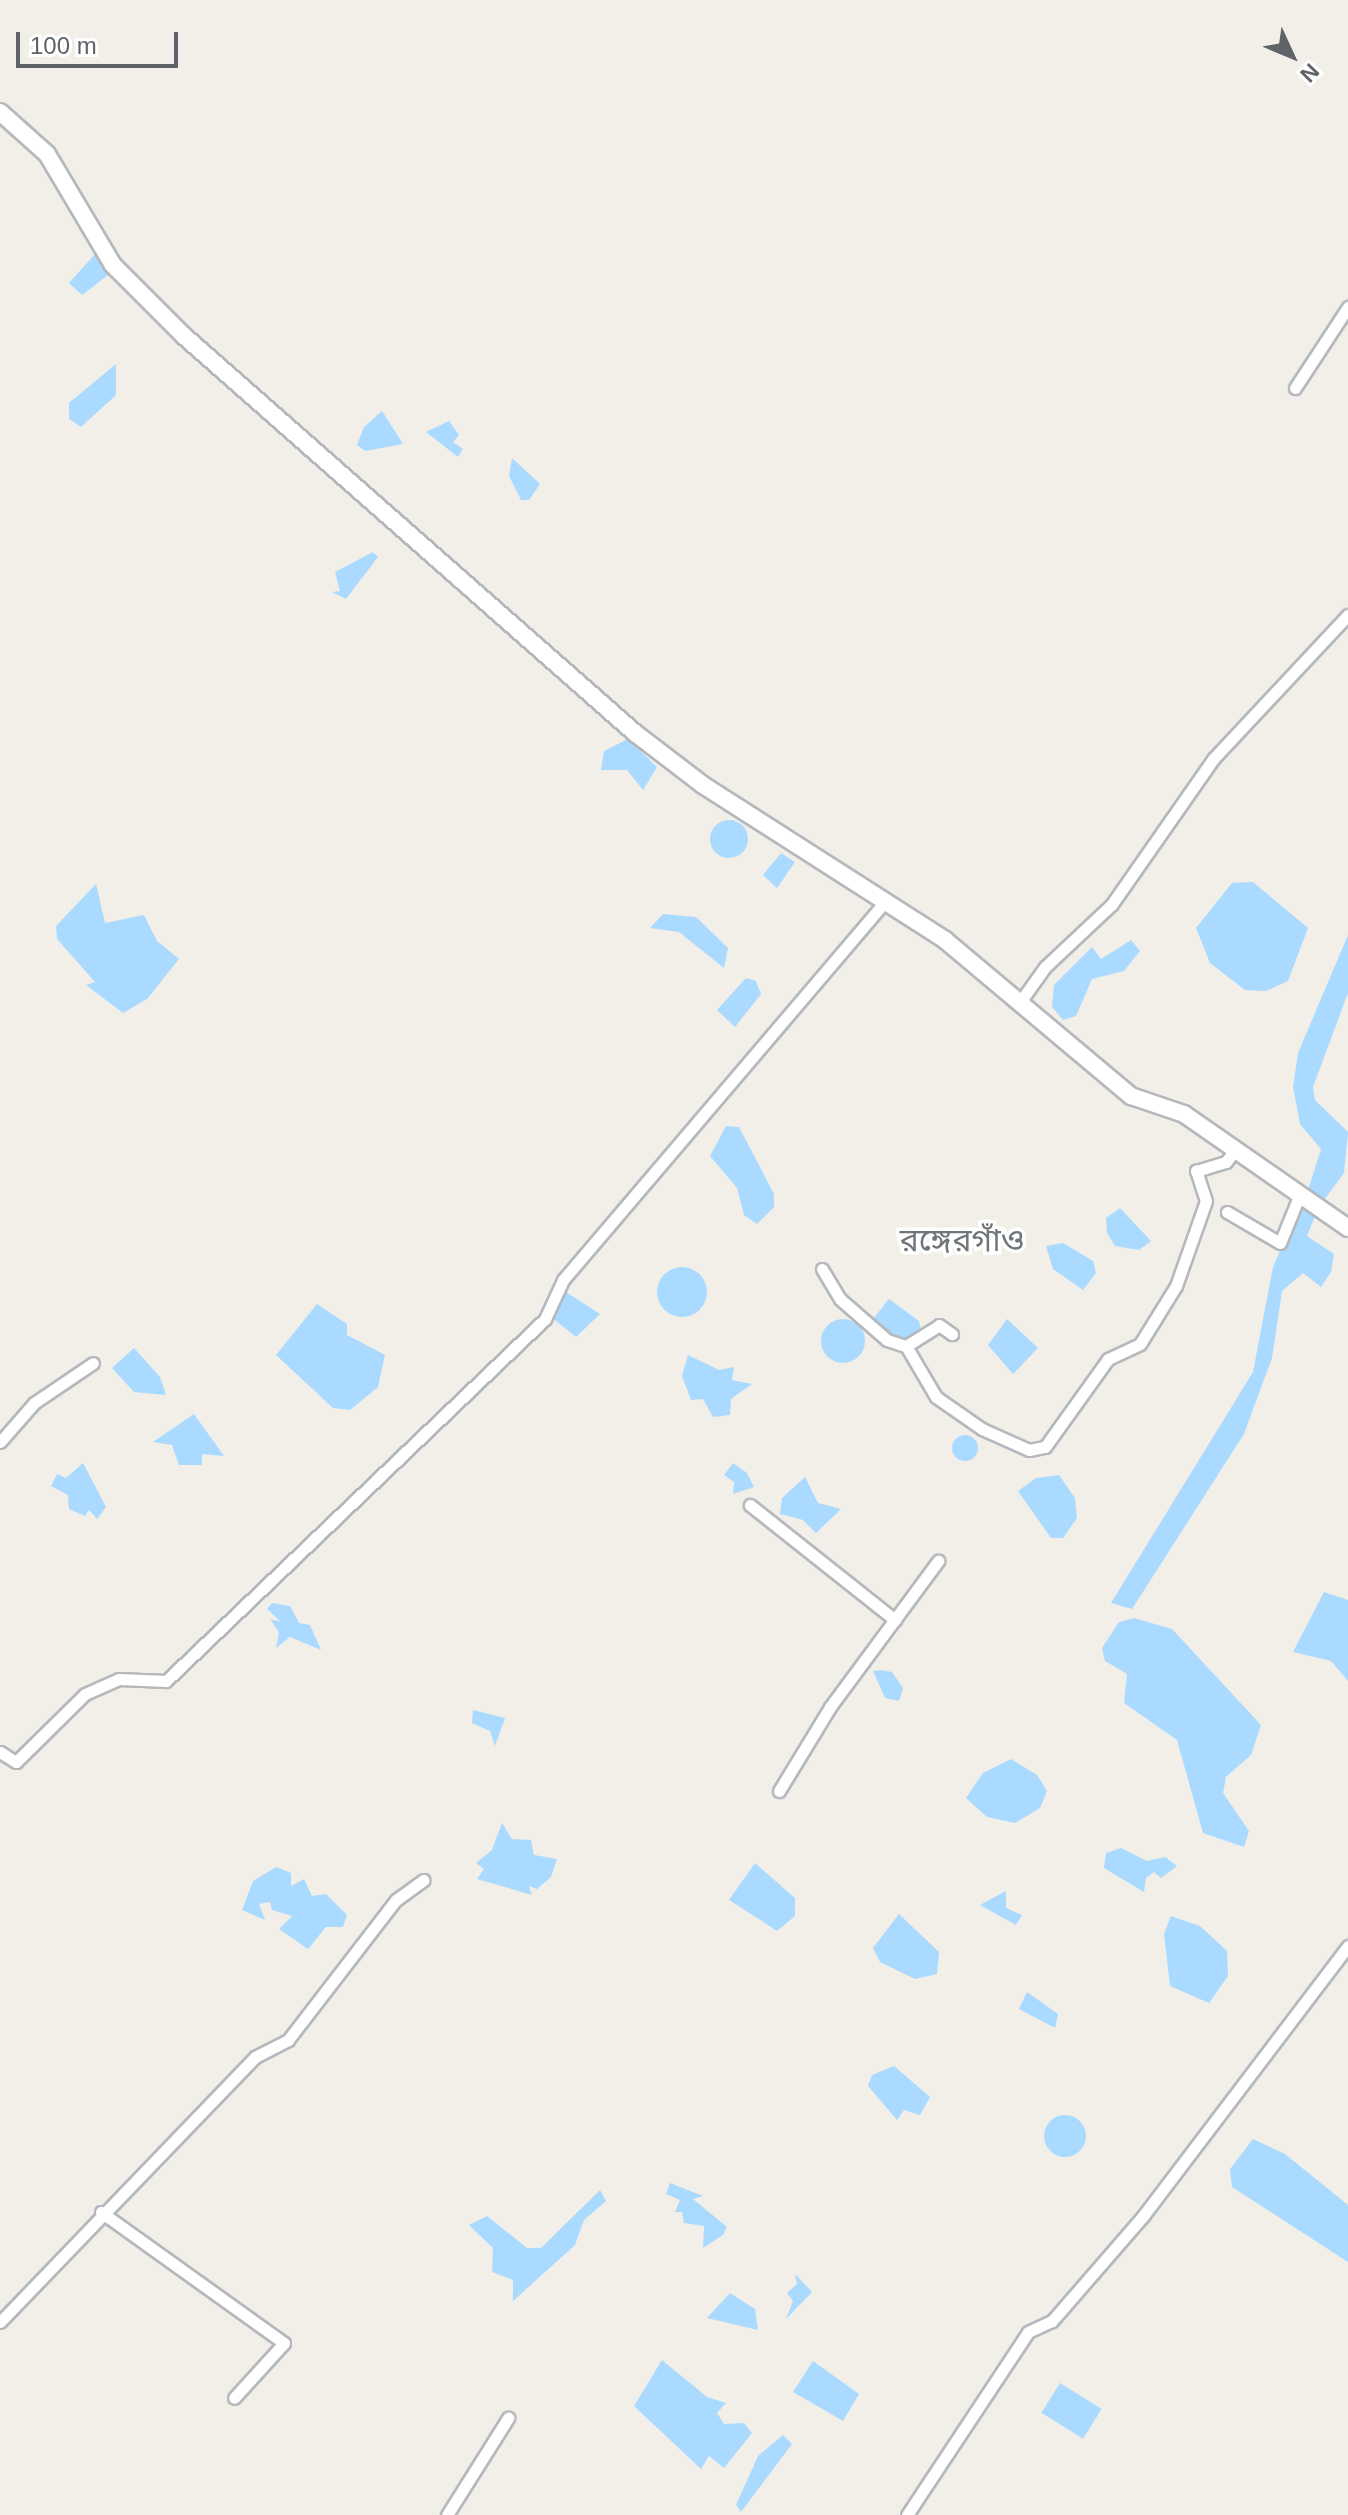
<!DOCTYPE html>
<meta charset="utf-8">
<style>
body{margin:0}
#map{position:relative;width:1348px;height:2515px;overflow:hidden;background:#f1efe8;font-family:Arial,"Noto Sans Bengali",sans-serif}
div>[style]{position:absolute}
.water>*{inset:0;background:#aadaff;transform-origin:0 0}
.round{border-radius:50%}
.roads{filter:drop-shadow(2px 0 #b5b8bc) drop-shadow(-2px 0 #b5b8bc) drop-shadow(0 2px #b5b8bc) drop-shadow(0 -2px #b5b8bc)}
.street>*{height:11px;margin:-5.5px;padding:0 5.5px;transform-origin:5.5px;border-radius:5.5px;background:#fff}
.secondary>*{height:16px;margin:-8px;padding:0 8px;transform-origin:8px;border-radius:8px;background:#fff}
span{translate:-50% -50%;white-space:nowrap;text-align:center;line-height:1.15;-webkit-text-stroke:7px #fff;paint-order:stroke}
.quarter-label{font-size:32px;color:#70757a}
.north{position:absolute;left:1252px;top:16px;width:80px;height:80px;-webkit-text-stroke:6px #fff;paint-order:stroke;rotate:134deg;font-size:22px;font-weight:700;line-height:32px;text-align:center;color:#5f6368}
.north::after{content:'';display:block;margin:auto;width:28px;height:36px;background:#5f6368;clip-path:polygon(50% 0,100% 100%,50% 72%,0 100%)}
.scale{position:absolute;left:16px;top:32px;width:162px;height:36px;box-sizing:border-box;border:4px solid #5f6368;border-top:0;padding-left:10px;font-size:24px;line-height:28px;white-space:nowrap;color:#5f6368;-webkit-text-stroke:6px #fff;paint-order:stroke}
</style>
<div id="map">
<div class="water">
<div style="clip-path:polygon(96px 253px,112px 272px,82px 295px,69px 283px)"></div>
<div style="clip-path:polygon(116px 364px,116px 395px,81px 427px,69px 419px,69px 403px)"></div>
<div style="clip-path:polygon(382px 411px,403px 444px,365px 451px,357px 445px,364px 427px)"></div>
<div style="clip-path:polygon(449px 421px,459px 435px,453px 442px,463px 449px,458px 457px,426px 432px)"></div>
<div style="clip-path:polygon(512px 458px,540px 484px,529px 500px,521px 500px,509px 476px)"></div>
<div style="clip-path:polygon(373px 552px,378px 557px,346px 599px,332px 592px,340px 591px,335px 572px)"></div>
<div style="clip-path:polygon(628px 739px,657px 767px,643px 790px,627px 770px,601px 770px,604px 751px)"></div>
<div class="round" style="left:710px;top:820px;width:38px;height:38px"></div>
<div style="clip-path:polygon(781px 853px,795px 862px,777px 888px,763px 875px)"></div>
<div style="clip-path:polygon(1253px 882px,1308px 928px,1288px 981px,1266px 991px,1245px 990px,1210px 963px,1196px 928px,1232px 883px)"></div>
<div style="clip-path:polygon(96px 884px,105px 923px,144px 915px,157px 941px,179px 959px,147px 999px,123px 1013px,86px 985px,95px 982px,57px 939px,56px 926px)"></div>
<div style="clip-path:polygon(663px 914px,696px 917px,728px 948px,724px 968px,679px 932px,650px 928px)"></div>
<div style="clip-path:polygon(1348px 935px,1348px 993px,1313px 1087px,1315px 1100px,1348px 1132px,1344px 1173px,1324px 1200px,1308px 1190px,1321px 1149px,1300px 1124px,1293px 1087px,1298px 1053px)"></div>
<div style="clip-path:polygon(1131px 940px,1140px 951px,1124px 971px,1092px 979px,1076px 1016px,1063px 1020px,1052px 1007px,1054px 985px,1092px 947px,1101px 959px)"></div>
<div style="clip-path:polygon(746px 978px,756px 981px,761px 994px,735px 1027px,717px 1010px)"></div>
<div style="clip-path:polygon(726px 1126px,739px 1127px,774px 1194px,774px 1207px,757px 1224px,744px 1215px,737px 1188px,710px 1156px)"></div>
<div style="clip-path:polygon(1301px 1201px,1317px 1211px,1307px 1236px,1334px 1254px,1331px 1272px,1321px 1287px,1303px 1273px,1282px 1291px,1272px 1358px,1244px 1434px,1132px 1609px,1111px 1603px,1253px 1372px,1273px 1267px)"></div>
<div style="clip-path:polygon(1120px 1208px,1151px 1241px,1139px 1250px,1115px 1246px,1107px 1233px,1106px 1218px)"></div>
<div style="clip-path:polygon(1063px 1243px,1093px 1261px,1096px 1273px,1083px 1290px,1053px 1269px,1046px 1246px)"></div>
<div class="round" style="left:657px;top:1267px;width:50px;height:50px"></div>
<div style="clip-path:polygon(566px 1292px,600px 1314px,576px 1337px,545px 1312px)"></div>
<div style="clip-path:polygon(889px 1299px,919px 1321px,922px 1334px,906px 1346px,879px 1334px,873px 1319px)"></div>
<div style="clip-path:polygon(317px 1304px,347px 1324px,347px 1335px,385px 1355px,378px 1387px,350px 1410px,333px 1408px,276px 1355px)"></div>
<div style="clip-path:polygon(1007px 1319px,1038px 1348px,1013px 1374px,988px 1345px)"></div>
<div class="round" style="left:821px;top:1319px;width:44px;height:44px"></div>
<div style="clip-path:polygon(134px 1348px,160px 1377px,166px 1395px,134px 1392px,112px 1368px)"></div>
<div style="clip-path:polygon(688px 1355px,719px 1370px,734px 1367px,732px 1380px,752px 1384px,731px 1399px,730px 1415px,713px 1417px,703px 1399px,691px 1400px,682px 1376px)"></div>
<div style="clip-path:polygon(194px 1414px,224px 1456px,202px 1454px,202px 1465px,179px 1465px,172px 1445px,153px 1442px)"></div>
<div class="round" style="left:952px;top:1435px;width:26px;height:26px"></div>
<div style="clip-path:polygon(83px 1463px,106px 1507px,97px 1519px,89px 1510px,85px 1516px,69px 1509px,68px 1495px,51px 1486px,57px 1474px,66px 1478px)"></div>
<div style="clip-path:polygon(733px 1463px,747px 1473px,754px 1487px,733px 1494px,734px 1482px,724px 1475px)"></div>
<div style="clip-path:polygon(1059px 1475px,1075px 1498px,1077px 1518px,1063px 1538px,1051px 1538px,1018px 1491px,1036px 1478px)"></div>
<div style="clip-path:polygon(805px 1477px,818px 1503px,841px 1509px,816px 1533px,803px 1520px,780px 1514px,782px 1498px)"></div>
<div style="clip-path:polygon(1324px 1592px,1348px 1600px,1348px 1681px,1331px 1661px,1293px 1652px)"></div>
<div style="clip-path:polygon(272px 1603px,290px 1606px,299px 1623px,310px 1625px,321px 1650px,290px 1637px,276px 1648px,279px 1632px,270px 1619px,281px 1622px,267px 1609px)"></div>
<div style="clip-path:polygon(1134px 1618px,1172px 1629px,1261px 1725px,1251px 1755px,1226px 1777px,1223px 1793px,1249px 1831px,1244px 1847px,1203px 1833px,1177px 1740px,1124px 1703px,1127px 1674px,1105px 1661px,1102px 1648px,1119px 1622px)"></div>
<div style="clip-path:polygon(880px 1670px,892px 1672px,903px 1688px,899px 1701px,885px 1698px,873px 1671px)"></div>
<div style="clip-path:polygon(473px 1710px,505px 1718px,495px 1746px,490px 1731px,472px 1723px)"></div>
<div style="clip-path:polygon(1011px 1759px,1037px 1775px,1047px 1791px,1040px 1808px,1015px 1823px,987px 1817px,966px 1798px,983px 1773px)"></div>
<div style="clip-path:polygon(502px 1823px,512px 1839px,531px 1840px,534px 1855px,557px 1859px,551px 1877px,537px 1889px,529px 1886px,532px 1895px,477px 1879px,484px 1869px,476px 1863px,492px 1850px)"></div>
<div style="clip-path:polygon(1121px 1848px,1147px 1861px,1165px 1857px,1177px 1866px,1161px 1878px,1154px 1872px,1146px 1878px,1144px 1892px,1104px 1868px,1106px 1853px)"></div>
<div style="clip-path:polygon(755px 1863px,795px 1898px,795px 1916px,777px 1931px,729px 1900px)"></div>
<div style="clip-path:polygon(276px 1867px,291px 1873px,291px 1886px,304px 1879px,312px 1896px,326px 1894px,347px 1915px,343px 1927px,326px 1927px,308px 1949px,279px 1929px,292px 1916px,272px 1910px,270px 1902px,259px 1904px,265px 1920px,242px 1910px,253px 1881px)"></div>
<div style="clip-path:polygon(1006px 1891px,1006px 1908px,1022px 1915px,1016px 1925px,980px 1905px)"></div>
<div style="clip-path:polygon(899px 1914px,939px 1952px,937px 1974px,915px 1979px,880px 1962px,873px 1948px)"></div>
<div style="clip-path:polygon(1171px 1916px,1200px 1926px,1227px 1951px,1228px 1976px,1209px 2003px,1170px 1986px,1164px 1934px)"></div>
<div style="clip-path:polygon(1027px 1992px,1058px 2014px,1055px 2028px,1019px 2009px)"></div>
<div style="clip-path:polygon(894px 2066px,930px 2097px,920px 2115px,904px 2110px,897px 2120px,868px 2086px,872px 2075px)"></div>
<div class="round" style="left:1044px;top:2115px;width:42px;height:42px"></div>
<div style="clip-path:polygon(1253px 2139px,1285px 2154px,1348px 2205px,1348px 2262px,1232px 2187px,1230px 2169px)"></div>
<div style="clip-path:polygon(670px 2183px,703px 2196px,693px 2199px,727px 2227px,723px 2235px,703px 2248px,704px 2226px,684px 2223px,682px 2212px,675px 2212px,680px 2200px,666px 2194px)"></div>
<div style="clip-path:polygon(600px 2190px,606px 2201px,584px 2220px,575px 2245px,513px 2301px,513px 2280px,492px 2272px,493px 2248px,469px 2225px,487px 2216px,527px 2248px,541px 2248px)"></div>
<div style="clip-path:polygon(795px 2274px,812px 2292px,786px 2319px,793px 2301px,787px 2293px,797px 2284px)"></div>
<div style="clip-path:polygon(730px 2293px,755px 2309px,758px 2330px,707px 2318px)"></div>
<div style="clip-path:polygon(662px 2360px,707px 2397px,726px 2403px,717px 2413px,724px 2424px,744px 2423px,752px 2433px,724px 2468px,709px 2456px,701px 2469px,634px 2406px)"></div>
<div style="clip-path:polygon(813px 2361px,859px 2394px,843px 2421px,793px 2392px)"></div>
<div style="left:1060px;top:2383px;width:49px;height:35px;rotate:32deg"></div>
<div style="clip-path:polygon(783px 2435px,792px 2444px,741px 2512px,736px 2505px,758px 2456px)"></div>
</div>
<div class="roads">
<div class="street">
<div style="left:1295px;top:388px;width:97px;rotate:-56.8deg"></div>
<div style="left:1020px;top:1002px;width:43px;rotate:-54.5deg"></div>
<div style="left:1045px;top:967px;width:92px;rotate:-43.2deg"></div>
<div style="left:1112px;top:904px;width:178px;rotate:-55.1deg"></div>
<div style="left:1214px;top:758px;width:196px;rotate:-46.9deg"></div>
<div style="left:1227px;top:1212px;width:61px;rotate:30.3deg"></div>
<div style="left:1280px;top:1243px;width:53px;rotate:-67.8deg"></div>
<div style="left:822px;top:1269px;width:35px;rotate:59deg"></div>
<div style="left:840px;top:1299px;width:62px;rotate:41.1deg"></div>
<div style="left:887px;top:1340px;width:20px;rotate:18deg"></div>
<div style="left:906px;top:1346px;width:39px;rotate:-32deg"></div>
<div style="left:939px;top:1325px;width:16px;rotate:35deg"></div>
<div style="left:906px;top:1346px;width:59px;rotate:59.5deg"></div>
<div style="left:936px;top:1397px;width:56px;rotate:34.8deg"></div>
<div style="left:982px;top:1429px;width:51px;rotate:24.1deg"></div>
<div style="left:1029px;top:1450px;width:16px;rotate:-11deg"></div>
<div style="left:1045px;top:1447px;width:108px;rotate:-54.4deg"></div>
<div style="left:1108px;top:1359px;width:35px;rotate:-25deg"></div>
<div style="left:1140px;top:1344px;width:68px;rotate:-58.2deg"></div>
<div style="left:1176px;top:1286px;width:90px;rotate:-70.6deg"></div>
<div style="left:1206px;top:1201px;width:32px;rotate:-108deg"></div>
<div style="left:1196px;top:1171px;width:31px;rotate:-17deg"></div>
<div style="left:1226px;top:1162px;width:17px;rotate:-54deg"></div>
<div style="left:0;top:1442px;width:52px;rotate:-48.9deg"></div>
<div style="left:34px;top:1403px;width:71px;rotate:-34.1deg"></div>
<div style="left:750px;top:1505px;width:185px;rotate:38.4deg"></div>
<div style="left:0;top:1752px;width:19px;rotate:32deg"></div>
<div style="left:16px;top:1762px;width:97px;rotate:-44.6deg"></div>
<div style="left:85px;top:1694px;width:37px;rotate:-24deg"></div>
<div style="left:119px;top:1679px;width:47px;rotate:2.4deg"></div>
<div style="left:166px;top:1681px;width:524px;rotate:-43.69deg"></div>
<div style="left:545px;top:1319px;width:43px;rotate:-65.2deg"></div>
<div style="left:563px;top:1280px;width:499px;rotate:-49.6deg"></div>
<div style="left:779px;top:1791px;width:98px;rotate:-58.7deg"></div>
<div style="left:830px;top:1707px;width:182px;rotate:-53.5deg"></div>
<div style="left:101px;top:2212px;width:225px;rotate:35.6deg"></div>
<div style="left:284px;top:2343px;width:74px;rotate:132.3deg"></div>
<div style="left:0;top:2322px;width:368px;rotate:-46.1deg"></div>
<div style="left:255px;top:2057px;width:37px;rotate:-27deg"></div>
<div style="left:288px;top:2040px;width:177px;rotate:-52.4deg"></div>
<div style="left:396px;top:1900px;width:34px;rotate:-36deg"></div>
<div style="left:447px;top:2515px;width:115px;rotate:-57.8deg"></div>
<div style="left:907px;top:2515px;width:219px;rotate:-56.5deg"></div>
<div style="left:1028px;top:2332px;width:26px;rotate:-25deg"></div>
<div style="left:1052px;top:2321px;width:139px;rotate:-49.1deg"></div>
<div style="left:1143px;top:2216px;width:339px;rotate:-52.8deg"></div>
</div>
<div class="secondary">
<div style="left:0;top:112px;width:63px;rotate:41.8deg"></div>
<div style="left:47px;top:154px;width:129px;rotate:59.3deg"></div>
<div style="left:113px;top:265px;width:100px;rotate:45deg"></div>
<div style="left:184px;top:336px;width:601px;rotate:41.36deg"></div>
<div style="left:635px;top:733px;width:86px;rotate:37.4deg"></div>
<div style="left:703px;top:785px;width:287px;rotate:32.6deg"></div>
<div style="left:945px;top:940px;width:243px;rotate:40deg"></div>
<div style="left:1131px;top:1096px;width:56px;rotate:18.8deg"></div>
<div style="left:1184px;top:1114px;width:200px;rotate:34.8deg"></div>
</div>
</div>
<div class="quarter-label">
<span style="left:962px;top:1240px">রঙ্গেরগাঁও</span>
</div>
<div class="north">N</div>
<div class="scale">100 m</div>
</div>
